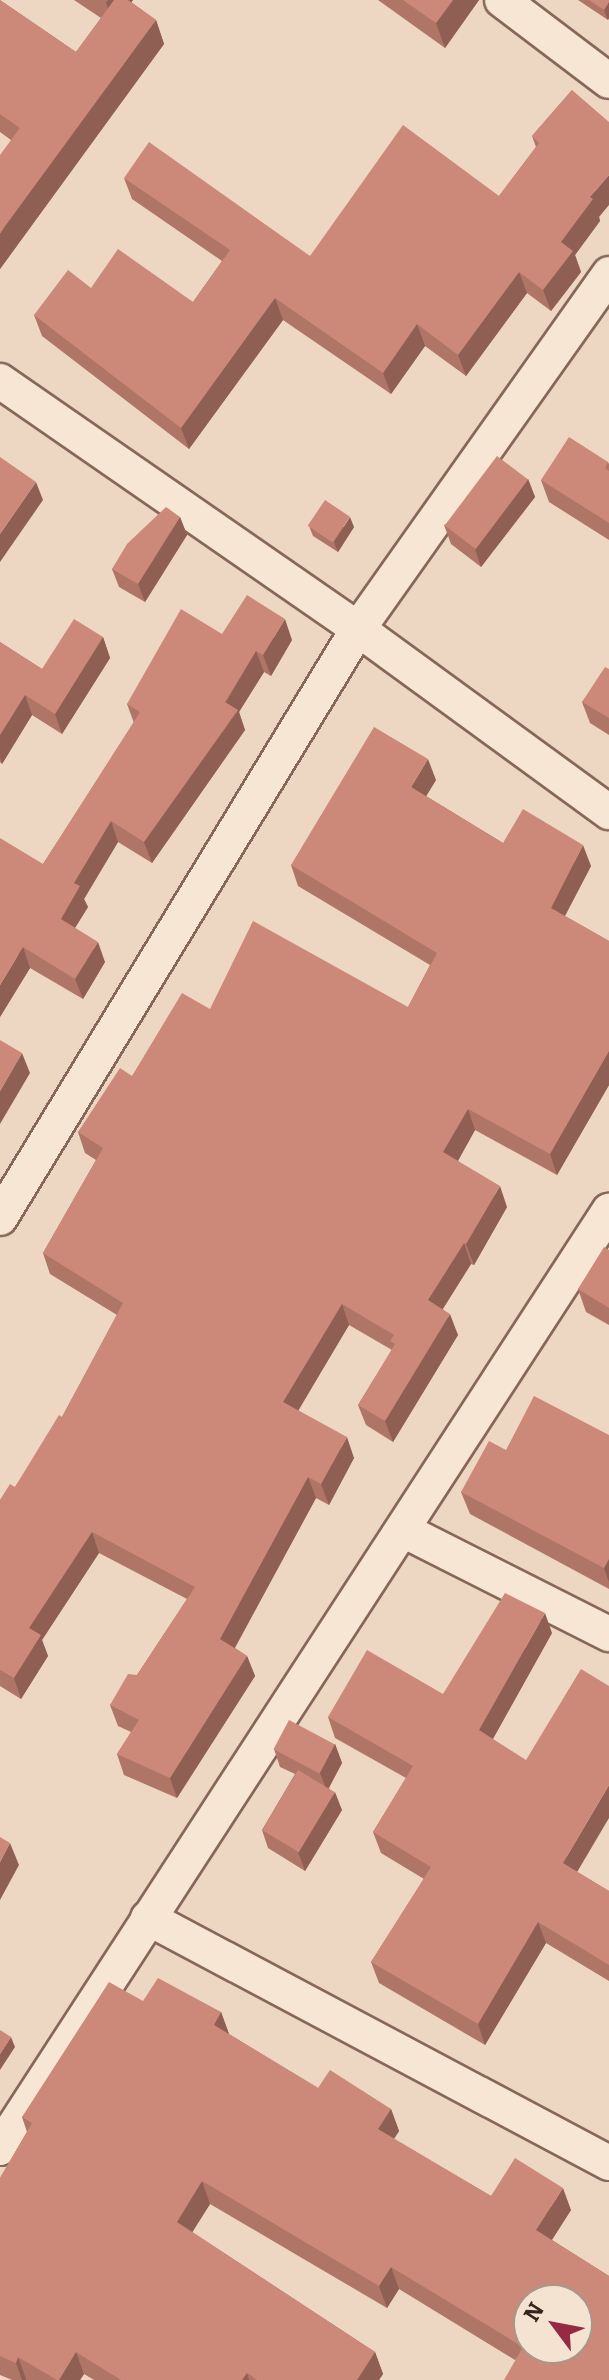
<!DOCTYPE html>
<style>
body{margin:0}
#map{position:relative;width:609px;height:2380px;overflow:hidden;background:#eed7c2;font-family:Bitter,serif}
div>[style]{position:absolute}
.roads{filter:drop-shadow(2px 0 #876759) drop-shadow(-2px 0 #876759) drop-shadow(0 2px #876759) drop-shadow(0 -2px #876759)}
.street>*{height:34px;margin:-17px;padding:0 17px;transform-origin:17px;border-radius:17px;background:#f8e6d5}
.wall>*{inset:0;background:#af7567}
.shaded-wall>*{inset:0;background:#8f5f54}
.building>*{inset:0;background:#cc8878;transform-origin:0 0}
span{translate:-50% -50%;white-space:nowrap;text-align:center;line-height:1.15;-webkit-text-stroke:7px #f5e3d2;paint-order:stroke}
.north{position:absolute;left:513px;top:2284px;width:80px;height:80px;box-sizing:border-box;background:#f5e3d2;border:2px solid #a9978a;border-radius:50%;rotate:302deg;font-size:22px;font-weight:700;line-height:32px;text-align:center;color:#37241d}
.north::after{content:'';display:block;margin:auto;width:28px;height:36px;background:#962a43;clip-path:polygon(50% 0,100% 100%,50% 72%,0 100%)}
</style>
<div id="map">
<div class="roads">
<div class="street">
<div style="left:502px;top:0;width:134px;rotate:37.1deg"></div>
<div style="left:0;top:381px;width:436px;rotate:34.7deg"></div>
<div style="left:358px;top:629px;width:311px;rotate:36.1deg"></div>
<div style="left:0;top:1218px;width:689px;rotate:-58.71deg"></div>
<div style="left:358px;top:629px;width:435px;rotate:-54.7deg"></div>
<div style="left:403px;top:1530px;width:231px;rotate:26.8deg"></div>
<div style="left:148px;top:1918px;width:522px;rotate:27.99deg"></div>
<div style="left:0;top:2148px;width:1118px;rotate:-56.98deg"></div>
</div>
</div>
<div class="wall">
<div style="clip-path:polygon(0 0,76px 52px,101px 18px,74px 0,133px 0,131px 2px,156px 20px,164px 44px,0 269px,11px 140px,0 132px)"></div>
<div style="clip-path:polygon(378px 0,479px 0,445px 48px)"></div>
<div style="clip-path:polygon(578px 0,609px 0,609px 18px,608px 20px)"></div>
<div style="clip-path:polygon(572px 90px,600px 221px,575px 255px,581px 272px,551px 311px,527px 293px,466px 376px,425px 346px,391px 394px,283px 320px,189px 449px,42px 336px,34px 315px,91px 288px,193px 302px,222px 261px,132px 199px,124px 178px,310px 256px,499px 196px,536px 147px,532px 136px)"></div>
<div style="clip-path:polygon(608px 462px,609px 464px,609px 540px,549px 502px,541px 480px)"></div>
<div style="clip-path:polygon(528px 479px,535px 497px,481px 567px,451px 544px,444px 525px)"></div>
<div style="clip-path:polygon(180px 517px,187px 535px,145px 602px,119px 587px,112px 569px)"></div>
<div style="clip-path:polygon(309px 526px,354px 527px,338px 552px,313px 536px)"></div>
<div style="clip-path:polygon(222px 634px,292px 640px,271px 676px,264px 672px,239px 712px,245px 730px,152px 863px,118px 842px,84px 899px,88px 907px,75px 928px,105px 962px,83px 999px,30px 968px,0 1017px,43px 864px,134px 723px,127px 704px)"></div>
<div style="clip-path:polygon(103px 637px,110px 658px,62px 734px,32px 715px,2px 764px,0 762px,0 642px,42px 669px)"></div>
<div style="clip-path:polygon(609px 669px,609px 735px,590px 723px,582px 702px)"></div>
<div style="clip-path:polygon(436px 780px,426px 796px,503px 843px,591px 866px,565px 916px,609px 941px,609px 1085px,557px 1175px,475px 1130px,458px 1161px,507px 1207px,474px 1265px,471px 1264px,443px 1309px,458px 1335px,393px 1442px,366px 1425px,358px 1405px,392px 1350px,349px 1325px,298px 1410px,354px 1458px,329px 1505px,316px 1498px,235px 1648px,247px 1656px,255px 1676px,177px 1798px,124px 1775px,117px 1754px,131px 1732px,118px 1726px,110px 1705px,137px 1675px,187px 1599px,99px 1553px,42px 1640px,48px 1656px,21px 1699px,0 1686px,0 1500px,15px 1487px,62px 1417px,117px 1315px,50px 1274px,43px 1253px,96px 1160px,85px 1153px,78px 1132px,132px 1076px,210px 1009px,408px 1007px,430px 965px,298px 886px,291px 865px)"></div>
<div style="clip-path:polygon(609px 1250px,609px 1325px,586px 1312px,578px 1289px)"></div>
<div style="clip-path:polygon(609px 1435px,609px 1589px,470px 1514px,461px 1492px,506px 1450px)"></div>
<div style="clip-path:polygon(552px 1633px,493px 1739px,577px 1872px,609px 1891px,609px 1981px,546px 1943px,485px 2045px,379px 1983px,371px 1962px,424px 1879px,381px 1853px,373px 1832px,406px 1778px,335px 1738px,328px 1717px,443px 1694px)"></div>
<div style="clip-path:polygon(335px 1744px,342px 1763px,329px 1788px,342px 1810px,305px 1871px,268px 1848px,262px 1830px,295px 1774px,280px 1767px,274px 1749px)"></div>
<div style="clip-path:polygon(143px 2001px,221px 2012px,229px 2034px,318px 2088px,391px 2109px,399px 2131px,394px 2139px,491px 2196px,571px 2210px,552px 2240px,609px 2276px,515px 2360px,399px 2289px,387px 2308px,210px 2204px,192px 2232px,375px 2352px,383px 2374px,379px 2380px,94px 2380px,84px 2374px,80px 2380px,12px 2380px,0 2375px,0 2178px,27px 2132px,22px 2117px)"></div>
</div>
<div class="shaded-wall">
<div style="clip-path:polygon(108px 0,133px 0,115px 27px,106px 3px)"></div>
<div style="clip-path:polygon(453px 0,479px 0,445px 48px,436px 23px)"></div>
<div style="clip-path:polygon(609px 2px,609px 18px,608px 20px,604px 10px)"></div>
<div style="clip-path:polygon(156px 20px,164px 44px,0 269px,0 233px)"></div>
<div style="clip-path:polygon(609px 175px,609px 205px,599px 217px,600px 221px,575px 255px,581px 272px,551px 311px,543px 290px,561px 242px,590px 197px)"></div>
<div style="clip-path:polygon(519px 272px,527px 293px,466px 376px,458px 355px)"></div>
<div style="clip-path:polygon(275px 298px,283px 320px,189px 449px,181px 428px)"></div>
<div style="clip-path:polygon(417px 324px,425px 346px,391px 394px,383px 373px)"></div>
<div style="clip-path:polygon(528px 479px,535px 497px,481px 567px,475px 549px)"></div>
<div style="clip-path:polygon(36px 482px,43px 500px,0 562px,0 534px)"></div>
<div style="clip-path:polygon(180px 517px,187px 535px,145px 602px,138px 584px)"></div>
<div style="clip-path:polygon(350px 517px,354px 527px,338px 552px,334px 542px)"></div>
<div style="clip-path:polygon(285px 619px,292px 640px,271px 676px,263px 655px)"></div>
<div style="clip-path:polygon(103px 637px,110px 658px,62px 734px,55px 714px)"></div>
<div style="clip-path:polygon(256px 651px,264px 672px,239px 712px,245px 730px,152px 863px,144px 842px)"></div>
<div style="clip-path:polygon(25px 695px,32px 715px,2px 764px,0 757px,0 735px)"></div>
<div style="clip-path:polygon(428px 759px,436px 780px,419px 808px,411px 787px)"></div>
<div style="clip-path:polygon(111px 821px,118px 842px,84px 899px,88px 907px,68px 939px,61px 919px,74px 883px)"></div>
<div style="clip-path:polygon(583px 845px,591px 866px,558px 929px,551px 908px)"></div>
<div style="clip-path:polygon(98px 942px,105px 962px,83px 999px,75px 979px)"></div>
<div style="clip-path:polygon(23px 947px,30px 968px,0 1017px,0 985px)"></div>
<div style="clip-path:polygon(609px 1051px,609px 1085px,557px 1175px,550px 1154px)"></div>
<div style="clip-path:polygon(22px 1053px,30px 1073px,0 1124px,0 1091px)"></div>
<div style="clip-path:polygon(468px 1109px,475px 1130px,451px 1173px,443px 1152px)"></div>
<div style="clip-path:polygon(500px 1186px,507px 1207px,474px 1265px,466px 1244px)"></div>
<div style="clip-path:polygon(464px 1243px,471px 1264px,435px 1321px,428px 1300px)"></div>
<div style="clip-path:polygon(342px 1304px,349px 1325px,291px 1423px,283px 1402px)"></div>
<div style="clip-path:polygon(450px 1314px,458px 1335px,393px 1442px,385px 1421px)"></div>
<div style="clip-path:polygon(347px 1437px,354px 1458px,329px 1505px,321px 1484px)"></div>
<div style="clip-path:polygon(308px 1477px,316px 1498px,228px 1660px,220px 1639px)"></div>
<div style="clip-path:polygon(92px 1532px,99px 1553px,42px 1640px,48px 1656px,21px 1699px,14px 1678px,29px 1628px)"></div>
<div style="clip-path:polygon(609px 1559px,609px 1582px,604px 1568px)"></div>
<div style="clip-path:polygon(545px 1613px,552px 1633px,486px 1751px,479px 1730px)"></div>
<div style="clip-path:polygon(247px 1656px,255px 1676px,177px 1798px,170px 1778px)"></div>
<div style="clip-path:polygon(335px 1744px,342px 1763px,327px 1791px,320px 1773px)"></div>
<div style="clip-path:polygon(609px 1785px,609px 1818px,570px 1884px,563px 1863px)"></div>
<div style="clip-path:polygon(335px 1792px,342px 1810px,305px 1871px,298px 1852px)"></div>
<div style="clip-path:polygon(10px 1843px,19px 1865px,0 1900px,0 1862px)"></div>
<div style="clip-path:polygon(538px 1922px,546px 1943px,485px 2045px,478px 2024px)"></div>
<div style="clip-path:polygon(221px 2012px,229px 2034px,214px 2025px)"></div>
<div style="clip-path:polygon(11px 2037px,15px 2047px,0 2070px,0 2054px)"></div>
<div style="clip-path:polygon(391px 2109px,399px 2131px,386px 2151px,378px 2129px)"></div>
<div style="clip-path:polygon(202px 2181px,210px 2204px,185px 2244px,177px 2222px)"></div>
<div style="clip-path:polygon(563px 2188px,571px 2210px,544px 2252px,536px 2230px)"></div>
<div style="clip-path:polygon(391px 2267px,399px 2289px,387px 2308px,379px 2286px)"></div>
<div style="clip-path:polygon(76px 2352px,84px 2374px,80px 2380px,59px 2380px)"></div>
<div style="clip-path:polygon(375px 2352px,383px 2374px,379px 2380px,357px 2380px)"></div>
<div style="clip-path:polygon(18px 2357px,26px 2379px,26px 2380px,22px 2380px,16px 2363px)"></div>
<div style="clip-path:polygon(247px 2373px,249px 2380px,242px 2380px)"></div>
</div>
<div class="building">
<div style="clip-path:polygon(0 0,76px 52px,114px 0,128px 0,156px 20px,0 233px,0 155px,20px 128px,0 114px)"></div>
<div style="clip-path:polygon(403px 0,453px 0,436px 23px)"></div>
<div style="clip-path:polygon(589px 0,609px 0,609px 2px,604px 10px)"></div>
<div style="clip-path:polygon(572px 90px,609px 122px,609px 175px,590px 197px,593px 199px,561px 242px,573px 251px,543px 290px,519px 272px,458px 355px,417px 324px,383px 373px,275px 298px,181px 428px,34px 315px,68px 270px,91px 288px,118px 249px,193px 302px,230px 250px,124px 178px,149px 142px,310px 256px,403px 125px,499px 196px,539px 143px,532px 136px)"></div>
<div style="clip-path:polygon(569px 437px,608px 462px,605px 468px,609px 471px,609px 523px,541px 480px)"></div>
<div style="left:497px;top:456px;width:39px;height:87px;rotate:37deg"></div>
<div style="clip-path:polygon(0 457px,36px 482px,0 534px)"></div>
<div style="left:325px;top:500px;width:30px;height:31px;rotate:34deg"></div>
<div style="clip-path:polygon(166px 507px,180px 517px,138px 584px,112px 569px,127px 544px)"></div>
<div style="clip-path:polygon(247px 595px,285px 619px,263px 655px,256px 651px,225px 702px,238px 710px,144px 842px,111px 821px,74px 883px,80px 886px,61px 919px,98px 942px,75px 979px,23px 947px,0 985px,0 838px,43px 864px,140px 712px,127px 704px,181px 609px,222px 634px)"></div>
<div style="clip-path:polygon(74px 619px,103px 637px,55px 714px,25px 695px,0 735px,0 642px,42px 669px)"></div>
<div style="clip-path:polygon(605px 667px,609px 669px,609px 718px,582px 702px)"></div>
<div style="clip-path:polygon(374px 727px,428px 759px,411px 787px,503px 843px,523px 809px,583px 845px,551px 908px,609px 941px,609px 1051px,550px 1154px,468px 1109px,443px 1152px,500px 1186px,466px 1244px,464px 1243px,428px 1300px,450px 1314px,385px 1421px,358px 1405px,395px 1344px,390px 1341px,394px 1335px,342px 1304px,283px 1402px,347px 1437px,321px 1484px,308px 1477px,220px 1639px,247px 1656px,170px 1778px,117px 1754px,139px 1720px,110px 1705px,128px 1674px,137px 1675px,195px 1587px,92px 1532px,29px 1628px,41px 1635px,14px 1678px,0 1670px,0 1500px,10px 1484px,15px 1487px,59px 1415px,62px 1417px,123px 1303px,43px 1253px,103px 1148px,78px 1132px,120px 1068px,132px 1076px,182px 993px,210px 1009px,253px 921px,408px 1007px,437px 953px,291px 865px)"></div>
<div style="clip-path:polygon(0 1040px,22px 1053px,0 1091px)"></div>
<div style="clip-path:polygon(604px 1247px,609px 1250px,609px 1308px,578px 1289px)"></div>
<div style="clip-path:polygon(534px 1396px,609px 1435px,609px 1559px,604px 1568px,461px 1492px,489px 1441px,506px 1450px)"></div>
<div style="clip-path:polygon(505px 1593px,545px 1613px,479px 1730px,526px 1760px,581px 1669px,609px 1686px,609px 1785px,563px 1863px,609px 1891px,609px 1965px,538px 1922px,478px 2024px,371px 1962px,431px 1867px,373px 1832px,413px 1766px,328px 1717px,367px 1650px,443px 1694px)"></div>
<div style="left:289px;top:1720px;width:52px;height:33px;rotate:28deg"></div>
<div style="left:298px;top:1770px;width:43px;height:70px;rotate:31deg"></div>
<div style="clip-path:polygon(0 1837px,10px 1843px,0 1862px)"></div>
<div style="clip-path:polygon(evenodd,158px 1978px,221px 2012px,214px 2025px,318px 2088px,330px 2070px,391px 2109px,378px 2129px,491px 2196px,515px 2158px,563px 2188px,536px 2230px,609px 2276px,609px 2380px,504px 2380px,523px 2347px,391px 2267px,379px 2286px,202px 2181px,177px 2222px,375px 2352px,357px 2380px,257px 2380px,247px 2373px,242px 2380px,121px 2380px,76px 2352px,59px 2380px,57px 2380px,18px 2357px,16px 2363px,0 2356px,0 2178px,32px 2123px,22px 2117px,109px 1982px,143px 2001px,158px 1978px,529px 2300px,577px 2300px,577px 2348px,529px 2348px,529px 2300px)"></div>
<div style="clip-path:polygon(0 2030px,11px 2037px,0 2054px)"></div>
</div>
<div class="north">N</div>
</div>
